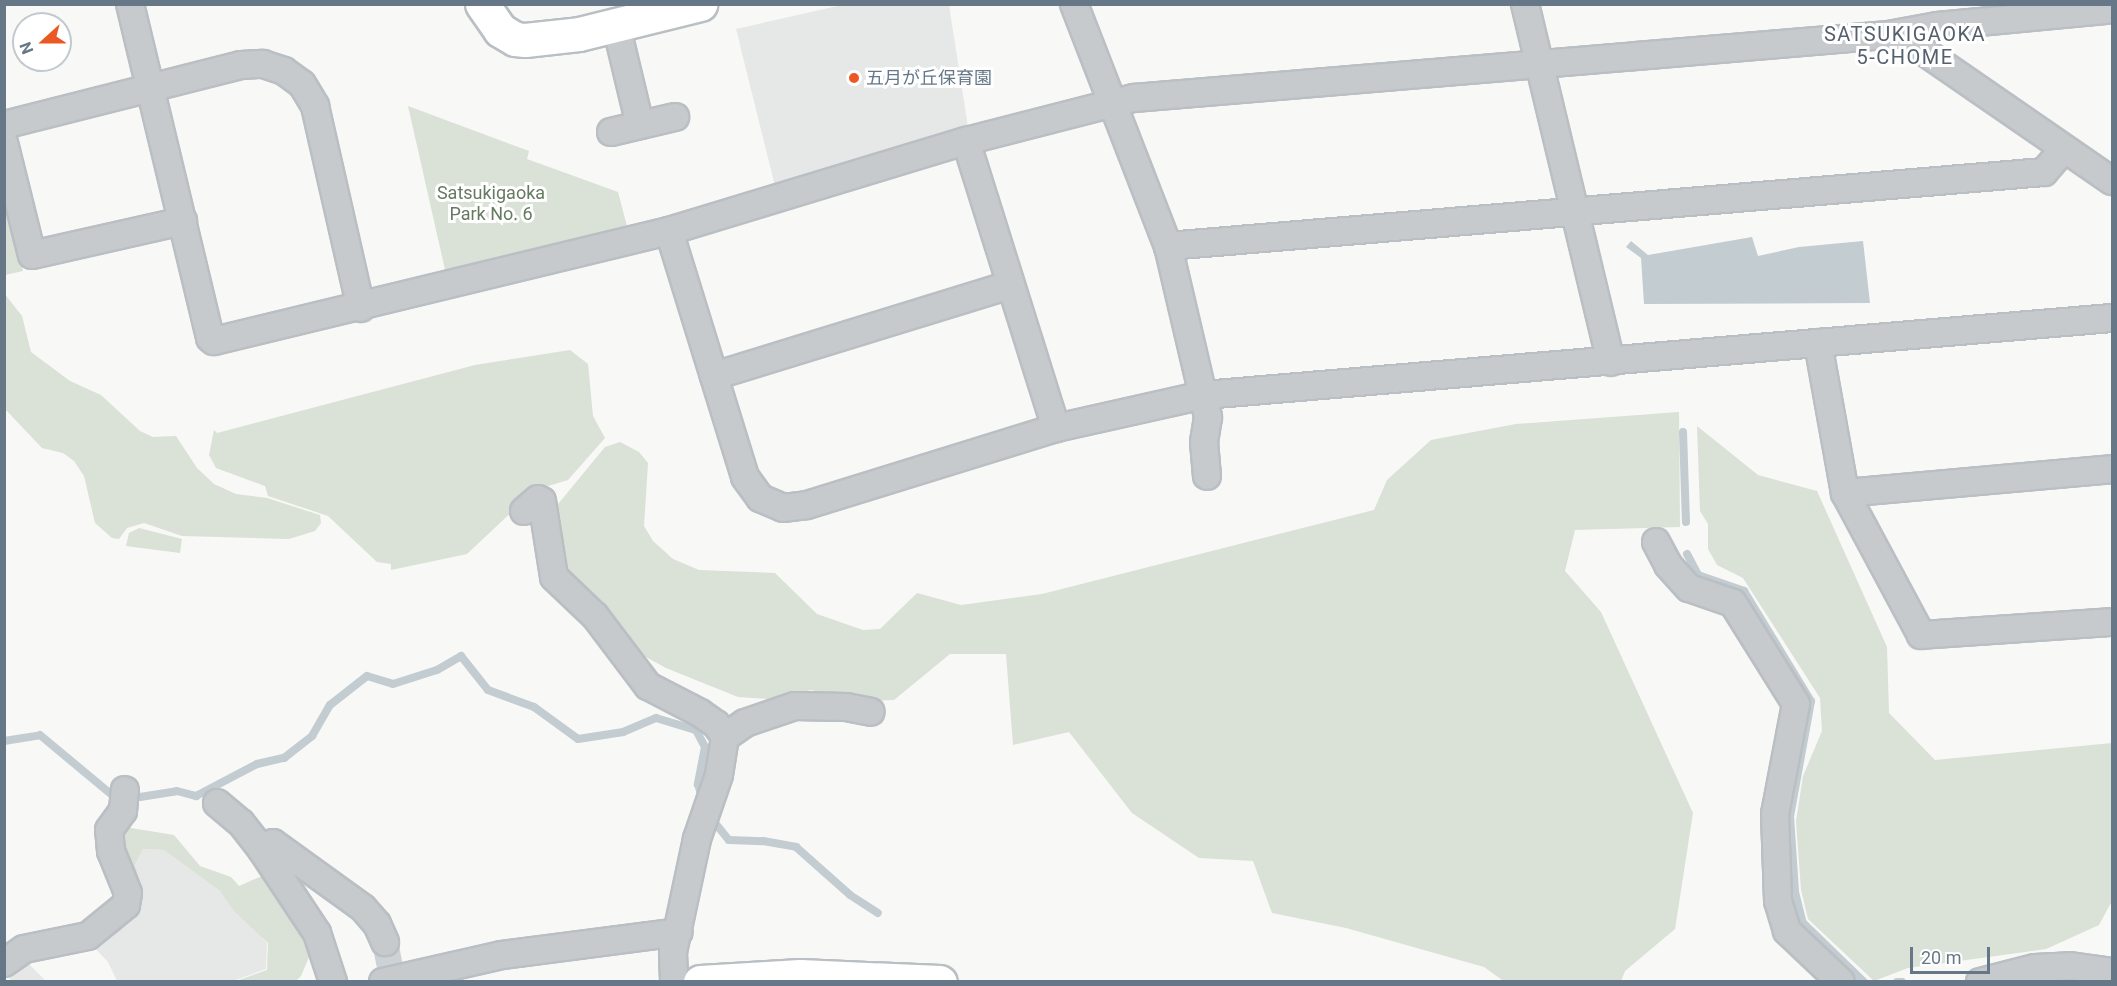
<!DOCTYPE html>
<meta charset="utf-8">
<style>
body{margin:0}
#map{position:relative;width:2117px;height:986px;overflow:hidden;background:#f8f8f6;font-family:Roboto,"Noto Sans JP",sans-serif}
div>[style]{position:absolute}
.built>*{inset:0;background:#e6e7e7}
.green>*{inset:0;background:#dae1d6}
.water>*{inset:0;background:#c2ccd1}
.stream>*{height:8px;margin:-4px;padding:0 4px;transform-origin:4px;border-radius:4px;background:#c2ccd1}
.street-tunnel>*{height:26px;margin-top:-13px;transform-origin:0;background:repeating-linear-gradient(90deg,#ccd2d5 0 26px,transparent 0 39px)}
.roads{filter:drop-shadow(2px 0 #babfc4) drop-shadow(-2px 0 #babfc4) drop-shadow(0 2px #babfc4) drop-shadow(0 -2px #babfc4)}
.street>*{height:26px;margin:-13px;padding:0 13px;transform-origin:13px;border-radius:13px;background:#c6cacd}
.secondary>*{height:33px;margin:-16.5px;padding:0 16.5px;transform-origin:16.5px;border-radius:16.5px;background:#fff}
.primary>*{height:33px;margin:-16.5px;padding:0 16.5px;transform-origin:16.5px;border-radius:16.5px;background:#fff}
.dots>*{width:16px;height:16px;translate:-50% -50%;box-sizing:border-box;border:3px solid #fff;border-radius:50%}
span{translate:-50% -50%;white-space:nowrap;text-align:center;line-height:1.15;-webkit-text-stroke:6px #fff;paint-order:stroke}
.poi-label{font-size:18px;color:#667888}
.left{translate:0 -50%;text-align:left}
.park-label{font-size:18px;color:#667a61}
.neighbourhood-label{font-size:20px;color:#54616d;letter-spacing:1.5px}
.frame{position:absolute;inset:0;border:6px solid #667888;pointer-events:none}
.north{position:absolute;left:12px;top:12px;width:60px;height:60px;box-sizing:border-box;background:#fff;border:2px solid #c2c9cf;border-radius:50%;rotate:249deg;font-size:16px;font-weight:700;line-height:24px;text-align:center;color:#667888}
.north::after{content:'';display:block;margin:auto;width:21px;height:27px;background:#eb5823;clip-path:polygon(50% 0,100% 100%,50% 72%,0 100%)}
.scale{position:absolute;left:1910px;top:947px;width:80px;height:27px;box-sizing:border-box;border:3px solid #667888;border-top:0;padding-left:8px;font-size:18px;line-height:21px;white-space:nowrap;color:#667888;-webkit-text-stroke:4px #fff;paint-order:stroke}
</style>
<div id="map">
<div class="built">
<div style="clip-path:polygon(842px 5px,949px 5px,968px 127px,775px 186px,736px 29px)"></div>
<div style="clip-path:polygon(143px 849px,164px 850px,220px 891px,267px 943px,266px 969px,233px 981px,117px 981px,108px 962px,89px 942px,117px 934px,140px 913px,143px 889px,135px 865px)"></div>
<div style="clip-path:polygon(25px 960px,46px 981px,11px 981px,9px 975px)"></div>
</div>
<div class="green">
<div style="clip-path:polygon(408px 106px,529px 151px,527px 159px,618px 192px,628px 230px,446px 274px)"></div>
<div style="clip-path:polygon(4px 199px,23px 271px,5px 275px,4px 275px)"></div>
<div style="clip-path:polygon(4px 293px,22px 316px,31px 352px,70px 381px,101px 395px,140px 431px,153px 437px,176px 436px,197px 468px,214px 484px,236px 494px,267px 498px,320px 515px,321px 523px,315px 531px,289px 539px,182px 536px,144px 523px,127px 528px,119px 539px,112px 538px,95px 523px,84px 476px,74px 461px,63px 453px,42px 448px,5px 409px)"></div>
<div style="clip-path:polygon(570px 350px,588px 364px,593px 416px,605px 438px,568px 480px,535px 490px,467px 554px,391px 570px,391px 564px,377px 562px,328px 516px,268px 496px,265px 486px,216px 468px,209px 455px,214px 430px,217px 433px,475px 365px)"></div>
<div style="clip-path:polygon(1679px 412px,1680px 527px,1575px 530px,1565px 571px,1601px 612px,1693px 813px,1675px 929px,1625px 971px,1621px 981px,1505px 982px,1484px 967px,1346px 928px,1272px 913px,1253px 861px,1199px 858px,1132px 813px,1069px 732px,1013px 745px,1006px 654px,950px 654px,894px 700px,864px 701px,811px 690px,768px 699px,738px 697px,666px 668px,633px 650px,607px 609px,581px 594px,564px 576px,554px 509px,605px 447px,620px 442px,639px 452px,648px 463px,644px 526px,653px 541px,673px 559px,699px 570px,775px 573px,817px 614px,863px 630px,880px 629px,917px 593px,961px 605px,1042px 594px,1374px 510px,1387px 480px,1431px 440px,1516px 424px)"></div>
<div style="clip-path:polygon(1697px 426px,1758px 475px,1817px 491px,1887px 647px,1889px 713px,1935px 760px,2112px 743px,2112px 901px,2099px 925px,2046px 949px,1908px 968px,1874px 981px,1808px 919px,1801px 890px,1796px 821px,1803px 776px,1822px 731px,1820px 698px,1743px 578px,1717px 565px,1708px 549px,1708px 524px,1700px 511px)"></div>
<div style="clip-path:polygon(139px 528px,182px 539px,180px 553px,126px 546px,129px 533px)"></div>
<div style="clip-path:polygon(125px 827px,174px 835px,200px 866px,231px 877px,239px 886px,264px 875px,309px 938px,309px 957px,301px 976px,296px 981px,236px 981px,267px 970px,268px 943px,234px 911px,220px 891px,164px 850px,143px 849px,135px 865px,143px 889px,140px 913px,117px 934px,104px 939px,131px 913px,114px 847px)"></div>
</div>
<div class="water">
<div style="clip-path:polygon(1752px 237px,1758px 256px,1799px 247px,1863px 241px,1870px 303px,1644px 304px,1641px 258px,1626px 247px,1631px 241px,1648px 255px)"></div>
</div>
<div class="stream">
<div style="left:1683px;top:432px;width:90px;rotate:88.1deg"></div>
<div style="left:1687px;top:554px;width:24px;rotate:62deg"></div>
<div style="left:1698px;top:575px;width:49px;rotate:19.2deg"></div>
<div style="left:1744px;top:591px;width:129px;rotate:58.7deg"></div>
<div style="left:1811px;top:701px;width:117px;rotate:100.3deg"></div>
<div style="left:1790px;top:816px;width:76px;rotate:86.2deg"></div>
<div style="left:1795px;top:892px;width:32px;rotate:76deg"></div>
<div style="left:1803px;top:923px;width:85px;rotate:44deg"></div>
<div style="left:4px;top:741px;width:36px;rotate:-9deg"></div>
<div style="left:40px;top:735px;width:102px;rotate:39.8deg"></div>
<div style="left:140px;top:797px;width:37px;rotate:-9deg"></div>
<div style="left:177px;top:791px;width:20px;rotate:15deg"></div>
<div style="left:196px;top:796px;width:69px;rotate:-27.7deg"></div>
<div style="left:257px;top:764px;width:28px;rotate:-13deg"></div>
<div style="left:284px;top:758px;width:36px;rotate:-38deg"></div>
<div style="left:312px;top:736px;width:36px;rotate:-60deg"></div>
<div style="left:330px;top:705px;width:47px;rotate:-38.1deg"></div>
<div style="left:367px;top:676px;width:27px;rotate:17deg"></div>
<div style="left:393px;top:684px;width:46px;rotate:-17.7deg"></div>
<div style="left:437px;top:670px;width:28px;rotate:-30deg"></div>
<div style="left:461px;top:656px;width:43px;rotate:51.5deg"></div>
<div style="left:488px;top:690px;width:49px;rotate:20.3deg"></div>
<div style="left:534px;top:707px;width:54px;rotate:36deg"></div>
<div style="left:578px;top:739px;width:46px;rotate:-8.8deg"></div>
<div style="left:623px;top:732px;width:36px;rotate:-23deg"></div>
<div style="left:656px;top:718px;width:42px;rotate:16.7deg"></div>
<div style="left:696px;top:730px;width:19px;rotate:62deg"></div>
<div style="left:705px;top:747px;width:38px;rotate:101deg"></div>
<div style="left:698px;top:784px;width:21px;rotate:73deg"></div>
<div style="left:711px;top:818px;width:28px;rotate:51deg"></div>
<div style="left:729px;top:840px;width:34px;rotate:2deg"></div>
<div style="left:763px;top:841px;width:34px;rotate:10deg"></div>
<div style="left:796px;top:847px;width:72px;rotate:41.6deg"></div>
<div style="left:850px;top:895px;width:33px;rotate:33deg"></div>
<div style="left:1897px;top:982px;width:5px"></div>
</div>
<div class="street-tunnel">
<div style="left:385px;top:942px;width:41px;rotate:78.7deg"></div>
</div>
<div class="roads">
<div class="street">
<div style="left:130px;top:4px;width:343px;rotate:76.5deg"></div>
<div style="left:210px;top:338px;width:5px;rotate:37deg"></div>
<div style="left:214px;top:341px;width:468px;rotate:-13.6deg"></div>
<div style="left:669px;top:231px;width:310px;rotate:-16.9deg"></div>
<div style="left:966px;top:141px;width:173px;rotate:-14.4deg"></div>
<div style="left:1134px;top:98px;width:757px;rotate:-4.78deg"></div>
<div style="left:1888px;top:35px;width:50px;rotate:-10.4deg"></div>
<div style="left:1937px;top:26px;width:169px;rotate:-5.4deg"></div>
<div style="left:2105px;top:10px;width:7px;rotate:-56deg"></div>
<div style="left:1074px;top:4px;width:260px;rotate:68.8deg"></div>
<div style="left:1168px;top:246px;width:176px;rotate:76.8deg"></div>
<div style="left:1208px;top:417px;width:25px;rotate:99deg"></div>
<div style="left:1204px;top:442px;width:34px;rotate:85deg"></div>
<div style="left:1525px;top:4px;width:368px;rotate:76.5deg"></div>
<div style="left:616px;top:25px;width:103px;rotate:76.5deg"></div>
<div style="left:1913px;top:31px;width:15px;rotate:79deg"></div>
<div style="left:1916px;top:46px;width:238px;rotate:34.6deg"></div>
<div style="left:4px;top:125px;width:244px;rotate:-14.2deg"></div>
<div style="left:241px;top:65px;width:22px;rotate:-3deg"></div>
<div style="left:263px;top:64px;width:22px;rotate:18deg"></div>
<div style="left:284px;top:71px;width:22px;rotate:36deg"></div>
<div style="left:302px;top:84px;width:26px;rotate:59deg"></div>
<div style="left:315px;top:106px;width:207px;rotate:77.2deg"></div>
<div style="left:611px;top:132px;width:66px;rotate:-13.2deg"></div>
<div style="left:966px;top:141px;width:301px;rotate:72.6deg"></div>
<div style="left:4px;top:143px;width:115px;rotate:76deg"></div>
<div style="left:32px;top:255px;width:155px;rotate:-12.7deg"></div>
<div style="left:669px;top:231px;width:257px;rotate:72.8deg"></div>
<div style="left:745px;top:477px;width:26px;rotate:54deg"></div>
<div style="left:760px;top:498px;width:25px;rotate:23deg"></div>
<div style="left:783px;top:508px;width:24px;rotate:-7deg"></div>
<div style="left:807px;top:505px;width:261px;rotate:-17.2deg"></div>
<div style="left:1056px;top:428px;width:152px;rotate:-12.6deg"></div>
<div style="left:1204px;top:395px;width:911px;rotate:-4.85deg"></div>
<div style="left:1168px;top:246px;width:879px;rotate:-4.83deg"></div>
<div style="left:2044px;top:172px;width:30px;rotate:-49deg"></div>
<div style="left:1818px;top:343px;width:152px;rotate:79.8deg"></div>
<div style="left:1845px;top:493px;width:161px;rotate:61.8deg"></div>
<div style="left:1921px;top:635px;width:191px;rotate:-3.9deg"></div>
<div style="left:714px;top:376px;width:310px;rotate:-17.1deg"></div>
<div style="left:1845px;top:493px;width:268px;rotate:-5.1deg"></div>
<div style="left:524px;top:511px;width:18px;rotate:-41deg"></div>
<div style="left:538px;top:499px;width:4px;rotate:27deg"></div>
<div style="left:542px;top:501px;width:77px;rotate:81deg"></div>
<div style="left:554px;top:577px;width:57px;rotate:43.6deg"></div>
<div style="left:595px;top:616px;width:88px;rotate:52.9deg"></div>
<div style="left:648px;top:686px;width:59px;rotate:27.4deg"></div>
<div style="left:700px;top:713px;width:19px;rotate:35deg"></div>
<div style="left:716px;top:724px;width:16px;rotate:55deg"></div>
<div style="left:725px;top:737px;width:38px;rotate:99deg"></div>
<div style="left:719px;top:775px;width:68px;rotate:109deg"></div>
<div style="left:697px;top:839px;width:116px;rotate:102deg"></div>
<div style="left:673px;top:952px;width:30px;rotate:88deg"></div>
<div style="left:1656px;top:542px;width:26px;rotate:62deg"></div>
<div style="left:1668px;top:565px;width:31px;rotate:48deg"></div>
<div style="left:1689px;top:588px;width:46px;rotate:18.8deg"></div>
<div style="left:1733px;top:603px;width:119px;rotate:58deg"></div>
<div style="left:1796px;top:704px;width:112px;rotate:100.8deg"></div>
<div style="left:1775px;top:814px;width:87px;rotate:88deg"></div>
<div style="left:1778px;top:901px;width:31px;rotate:73deg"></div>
<div style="left:1787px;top:931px;width:74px;rotate:43.4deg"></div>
<div style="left:725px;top:737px;width:24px;rotate:-35deg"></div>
<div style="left:745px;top:723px;width:53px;rotate:-18.8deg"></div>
<div style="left:795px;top:706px;width:51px;rotate:1.1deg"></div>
<div style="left:846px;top:707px;width:25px;rotate:11deg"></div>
<div style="left:217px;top:803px;width:31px;rotate:40deg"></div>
<div style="left:241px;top:823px;width:34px;rotate:52deg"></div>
<div style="left:262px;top:850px;width:100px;rotate:56.5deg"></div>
<div style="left:317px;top:933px;width:52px;rotate:71.9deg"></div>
<div style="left:262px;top:850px;width:13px;rotate:-32deg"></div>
<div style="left:273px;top:843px;width:111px;rotate:35.8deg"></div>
<div style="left:363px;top:908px;width:21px;rotate:49deg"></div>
<div style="left:377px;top:924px;width:20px;rotate:66deg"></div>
<div style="left:4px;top:963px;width:24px;rotate:-35deg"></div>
<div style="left:24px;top:949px;width:65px;rotate:-11.5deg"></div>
<div style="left:88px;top:936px;width:49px;rotate:-39.2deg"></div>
<div style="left:126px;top:905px;width:12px;rotate:-81deg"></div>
<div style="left:128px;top:893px;width:45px;rotate:-112deg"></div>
<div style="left:111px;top:851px;width:21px;rotate:-95deg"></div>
<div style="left:109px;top:830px;width:24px;rotate:-54deg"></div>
<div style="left:123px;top:811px;width:21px;rotate:-85deg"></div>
<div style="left:383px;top:982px;width:122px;rotate:-12.8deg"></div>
<div style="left:502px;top:955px;width:178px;rotate:-7.4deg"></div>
<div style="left:1980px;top:982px;width:57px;rotate:-14.3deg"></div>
<div style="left:2035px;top:968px;width:35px;rotate:-3deg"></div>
<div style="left:2070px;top:966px;width:42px;rotate:8.1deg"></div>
</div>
<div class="secondary">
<div style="left:482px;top:4px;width:32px;rotate:55deg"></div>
<div style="left:500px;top:30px;width:17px;rotate:31deg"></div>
<div style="left:515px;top:39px;width:10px;rotate:6deg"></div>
<div style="left:525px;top:40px;width:54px;rotate:-6.3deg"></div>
<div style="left:579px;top:34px;width:125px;rotate:-13.9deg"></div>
</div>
<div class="primary">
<div style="left:700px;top:982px;width:100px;rotate:-3.4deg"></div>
<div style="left:800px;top:976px;width:140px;rotate:2.5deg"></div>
</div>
</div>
<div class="dots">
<div style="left:854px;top:78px;background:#eb5823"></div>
</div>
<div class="poi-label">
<span class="left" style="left:866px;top:78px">五月が丘保育園</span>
</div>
<div class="park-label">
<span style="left:491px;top:204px">Satsukigaoka<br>Park No. 6</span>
</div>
<div class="neighbourhood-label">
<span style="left:1905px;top:46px">SATSUKIGAOKA<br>5-CHOME</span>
</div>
<div class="frame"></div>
<div class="north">N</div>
<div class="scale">20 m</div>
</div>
